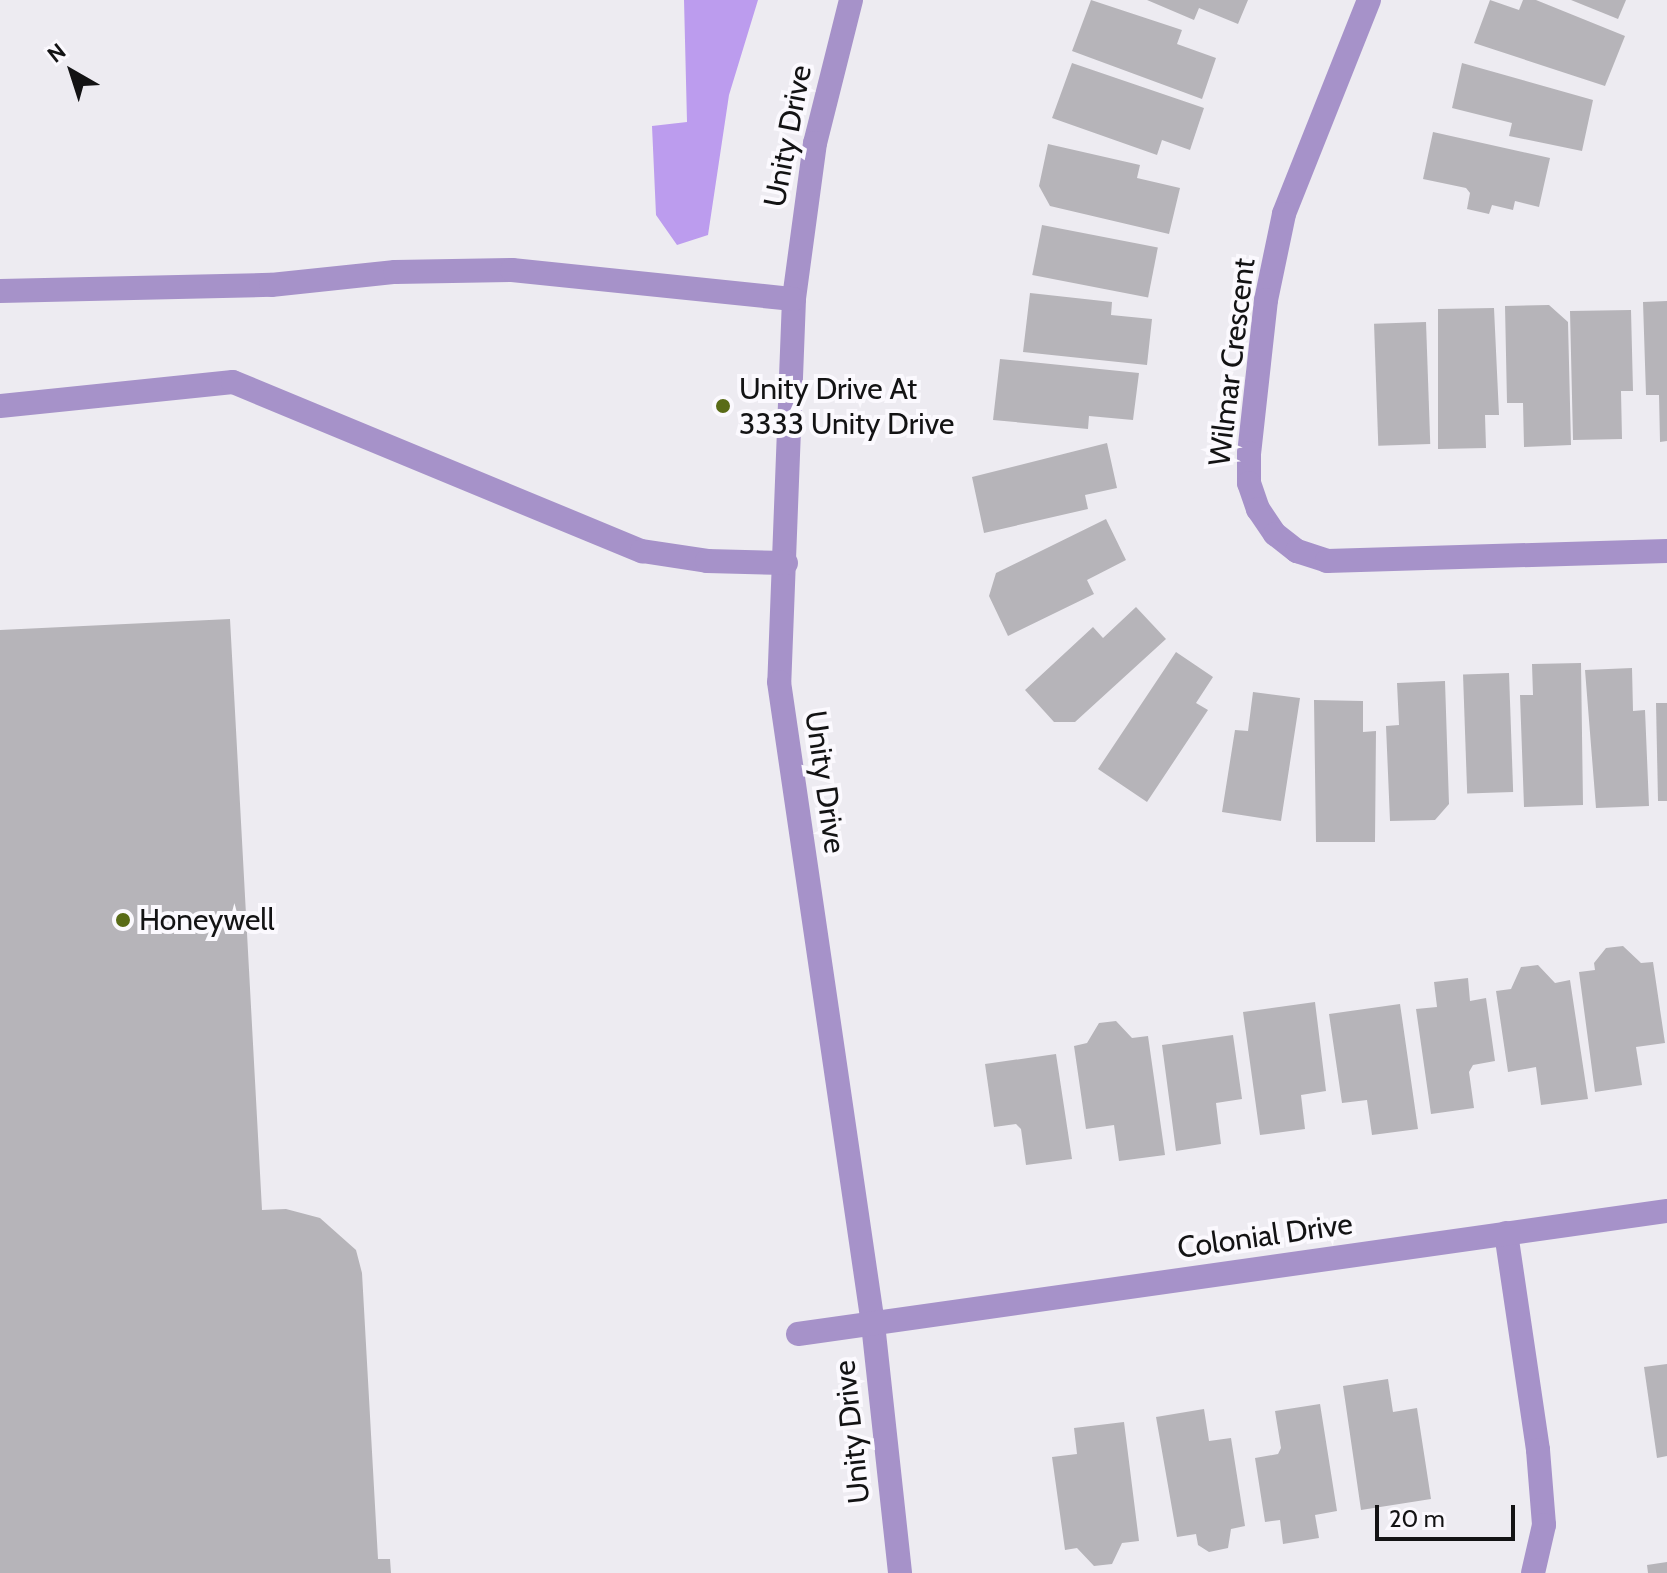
<!DOCTYPE html>
<style>
body{margin:0}
#map{position:relative;width:1667px;height:1573px;overflow:hidden;background:#edebf1;font-family:Cabin,sans-serif}
div>[style]{position:absolute}
.forest>*{inset:0;background:#bc9cee}
.building>*{inset:0;background:#b6b4b9;transform-origin:0 0}
.minor>*{height:24px;margin:-12px;padding:0 12px;transform-origin:12px;border-radius:12px;background:#a692c9}
.dots>*{width:22px;height:22px;translate:-50% -50%;box-sizing:border-box;border:4px solid #fbf9fe;border-radius:50%}
span{translate:-50% -50%;white-space:nowrap;text-align:center;line-height:1.15;-webkit-text-stroke:8px #fbf9fe;paint-order:stroke}
.street-label{font-size:30px;color:#131314}
.poi-label{font-size:30px;color:#131314}
.left{translate:0 -50%;text-align:left}
.north{position:absolute;left:32px;top:32px;width:80px;height:80px;-webkit-text-stroke:6px #fbf9fe;paint-order:stroke;rotate:321deg;font-size:22px;font-weight:700;line-height:32px;text-align:center;color:#131314}
.north::after{content:'';display:block;margin:auto;width:28px;height:36px;background:#131314;clip-path:polygon(50% 0,100% 100%,50% 72%,0 100%)}
.scale{position:absolute;left:1375px;top:1505px;width:140px;height:36px;box-sizing:border-box;border:4px solid #131314;border-top:0;padding-left:10px;font-size:24px;line-height:28px;white-space:nowrap;color:#131314;-webkit-text-stroke:6px #fbf9fe;paint-order:stroke}
</style>
<div id="map">
<div class="forest">
<div style="clip-path:polygon(684px 0,758px 0,729px 95px,708px 235px,677px 245px,656px 215px,652px 126px,687px 122px)"></div>
</div>
<div class="building">
<div style="clip-path:polygon(1091px 0,1182px 30px,1177px 44px,1216px 58px,1202px 99px,1072px 51px)"></div>
<div style="clip-path:polygon(1147px 0,1248px 0,1238px 24px,1199px 8px,1194px 20px)"></div>
<div style="clip-path:polygon(1490px 0,1519px 10px,1523px 0,1536px 0,1625px 36px,1605px 86px,1474px 43px)"></div>
<div style="clip-path:polygon(1571px 0,1626px 0,1618px 19px)"></div>
<div style="clip-path:polygon(1072px 63px,1204px 108px,1190px 150px,1162px 140px,1157px 155px,1052px 118px)"></div>
<div style="clip-path:polygon(1462px 63px,1593px 100px,1582px 151px,1509px 136px,1512px 123px,1452px 108px)"></div>
<div style="clip-path:polygon(1433px 132px,1550px 158px,1539px 207px,1515px 201px,1513px 210px,1492px 205px,1489px 214px,1467px 209px,1470px 193px,1466px 188px,1423px 179px)"></div>
<div style="clip-path:polygon(1048px 144px,1140px 165px,1137px 178px,1180px 188px,1169px 234px,1050px 206px,1039px 186px)"></div>
<div style="left:1042px;top:225px;width:118px;height:51px;rotate:11deg"></div>
<div style="clip-path:polygon(1030px 293px,1112px 302px,1111px 315px,1152px 319px,1147px 365px,1023px 352px)"></div>
<div style="clip-path:polygon(1667px 301px,1667px 441px,1660px 442px,1659px 395px,1646px 395px,1643px 302px)"></div>
<div style="clip-path:polygon(1549px 305px,1568px 322px,1571px 445px,1524px 447px,1523px 403px,1507px 403px,1505px 306px)"></div>
<div style="clip-path:polygon(1494px 308px,1499px 415px,1485px 415px,1486px 448px,1438px 449px,1438px 309px)"></div>
<div style="clip-path:polygon(1631px 310px,1633px 391px,1621px 391px,1622px 439px,1573px 440px,1570px 311px)"></div>
<div style="left:1426px;top:322px;width:122px;height:52px;rotate:88deg"></div>
<div style="clip-path:polygon(1000px 359px,1139px 373px,1133px 420px,1089px 416px,1088px 429px,993px 420px)"></div>
<div style="clip-path:polygon(1107px 443px,1117px 488px,1085px 495px,1088px 509px,984px 533px,972px 477px)"></div>
<div style="clip-path:polygon(1106px 519px,1126px 560px,1087px 580px,1094px 594px,1008px 636px,989px 596px,996px 573px)"></div>
<div style="clip-path:polygon(1136px 607px,1166px 639px,1075px 722px,1054px 722px,1025px 690px,1093px 627px,1103px 638px)"></div>
<div style="clip-path:polygon(230px 619px,262px 1210px,286px 1209px,320px 1218px,356px 1250px,362px 1273px,378px 1559px,390px 1559px,391px 1573px,0 1573px,0 630px)"></div>
<div style="clip-path:polygon(1176px 652px,1213px 677px,1196px 703px,1208px 710px,1147px 802px,1098px 769px)"></div>
<div style="clip-path:polygon(1581px 663px,1583px 805px,1524px 807px,1520px 695px,1533px 695px,1532px 664px)"></div>
<div style="clip-path:polygon(1632px 668px,1633px 711px,1645px 710px,1649px 806px,1596px 808px,1585px 670px)"></div>
<div style="left:1509px;top:673px;width:119px;height:46px;rotate:88deg"></div>
<div style="clip-path:polygon(1445px 681px,1449px 804px,1435px 820px,1390px 821px,1386px 726px,1399px 725px,1397px 683px)"></div>
<div style="clip-path:polygon(1253px 692px,1300px 698px,1281px 821px,1222px 812px,1235px 730px,1248px 731px)"></div>
<div style="clip-path:polygon(1314px 700px,1363px 701px,1363px 732px,1376px 731px,1375px 842px,1316px 842px)"></div>
<div style="clip-path:polygon(1656px 703px,1667px 703px,1667px 801px,1658px 801px)"></div>
<div style="clip-path:polygon(1623px 946px,1641px 963px,1653px 962px,1665px 1043px,1636px 1047px,1642px 1085px,1595px 1092px,1579px 972px,1595px 970px,1594px 963px,1606px 948px)"></div>
<div style="clip-path:polygon(1538px 965px,1555px 983px,1570px 980px,1588px 1099px,1541px 1105px,1536px 1067px,1508px 1072px,1496px 991px,1511px 989px,1521px 967px)"></div>
<div style="clip-path:polygon(1468px 978px,1470px 1001px,1486px 998px,1495px 1061px,1473px 1065px,1469px 1072px,1474px 1108px,1431px 1114px,1416px 1009px,1437px 1007px,1434px 982px)"></div>
<div style="clip-path:polygon(1315px 1002px,1326px 1091px,1301px 1095px,1305px 1129px,1260px 1135px,1243px 1012px)"></div>
<div style="clip-path:polygon(1400px 1004px,1418px 1129px,1372px 1135px,1367px 1100px,1342px 1103px,1329px 1014px)"></div>
<div style="clip-path:polygon(1116px 1021px,1132px 1038px,1148px 1036px,1165px 1155px,1119px 1161px,1114px 1125px,1086px 1129px,1074px 1046px,1087px 1043px,1099px 1023px)"></div>
<div style="clip-path:polygon(1233px 1035px,1242px 1099px,1216px 1103px,1221px 1144px,1176px 1151px,1162px 1045px)"></div>
<div style="clip-path:polygon(1056px 1054px,1072px 1159px,1026px 1165px,1021px 1129px,1016px 1124px,994px 1127px,985px 1064px)"></div>
<div style="clip-path:polygon(1667px 1364px,1667px 1456px,1657px 1458px,1644px 1367px)"></div>
<div style="clip-path:polygon(1388px 1379px,1393px 1412px,1417px 1408px,1431px 1499px,1361px 1510px,1343px 1386px)"></div>
<div style="clip-path:polygon(1320px 1404px,1337px 1511px,1315px 1515px,1319px 1538px,1283px 1544px,1280px 1520px,1265px 1522px,1255px 1458px,1278px 1454px,1281px 1448px,1275px 1411px)"></div>
<div style="clip-path:polygon(1204px 1409px,1209px 1441px,1231px 1438px,1245px 1526px,1231px 1529px,1228px 1548px,1209px 1552px,1198px 1545px,1196px 1534px,1177px 1537px,1156px 1417px)"></div>
<div style="clip-path:polygon(1124px 1422px,1139px 1541px,1122px 1543px,1112px 1564px,1094px 1566px,1077px 1548px,1065px 1550px,1052px 1457px,1077px 1454px,1074px 1428px)"></div>
<div style="clip-path:polygon(1667px 1562px,1667px 1573px,1648px 1573px,1647px 1565px)"></div>
</div>
<div class="minor">
<div style="left:851px;top:0;width:147px;rotate:104.1deg"></div>
<div style="left:815px;top:143px;width:157px;rotate:97.7deg"></div>
<div style="left:794px;top:299px;width:383px;rotate:92.2deg"></div>
<div style="left:779px;top:682px;width:649px;rotate:81.67deg"></div>
<div style="left:873px;top:1324px;width:250px;rotate:83.8deg"></div>
<div style="left:1369px;top:0;width:230px;rotate:111.7deg"></div>
<div style="left:1284px;top:214px;width:88px;rotate:101.8deg"></div>
<div style="left:1266px;top:300px;width:154px;rotate:96.3deg"></div>
<div style="left:1249px;top:453px;width:30px;rotate:90deg"></div>
<div style="left:1249px;top:483px;width:28px;rotate:71deg"></div>
<div style="left:1258px;top:509px;width:30px;rotate:56deg"></div>
<div style="left:1275px;top:534px;width:28px;rotate:38deg"></div>
<div style="left:1297px;top:551px;width:32px;rotate:18deg"></div>
<div style="left:1327px;top:561px;width:340px;rotate:-1.7deg"></div>
<div style="left:0;top:291px;width:271px;rotate:-1.3deg"></div>
<div style="left:271px;top:285px;width:125px;rotate:-6deg"></div>
<div style="left:395px;top:272px;width:117px;rotate:-1deg"></div>
<div style="left:512px;top:270px;width:283px;rotate:5.9deg"></div>
<div style="left:0;top:406px;width:234px;rotate:-5.9deg"></div>
<div style="left:233px;top:382px;width:443px;rotate:22.5deg"></div>
<div style="left:642px;top:551px;width:66px;rotate:8.7deg"></div>
<div style="left:707px;top:561px;width:79px;rotate:1.5deg"></div>
<div style="left:1506px;top:1233px;width:219px;rotate:81.6deg"></div>
<div style="left:1538px;top:1450px;width:75px;rotate:85.4deg"></div>
<div style="left:1544px;top:1525px;width:49px;rotate:102.9deg"></div>
<div style="left:798px;top:1334px;width:878px;rotate:-8.06deg"></div>
</div>
<div class="dots">
<div style="left:723px;top:406px;background:#596b17"></div>
<div style="left:123px;top:920px;background:#596b17"></div>
</div>
<div class="street-label">
<span style="left:788px;top:136px;rotate:-79deg">Unity Drive</span>
<span style="left:1232px;top:362px;rotate:-83deg">Wilmar Crescent</span>
<span style="left:825px;top:782px;rotate:82deg">Unity Drive</span>
<span style="left:1265px;top:1236px;rotate:-8deg">Colonial Drive</span>
<span style="left:852px;top:1432px;rotate:-96deg">Unity Drive</span>
</div>
<div class="poi-label">
<span class="left" style="left:739px;top:406px">Unity Drive At<br>3333 Unity Drive</span>
<span class="left" style="left:139px;top:920px">Honeywell</span>
</div>
<div class="north">N</div>
<div class="scale">20 m</div>
</div>
